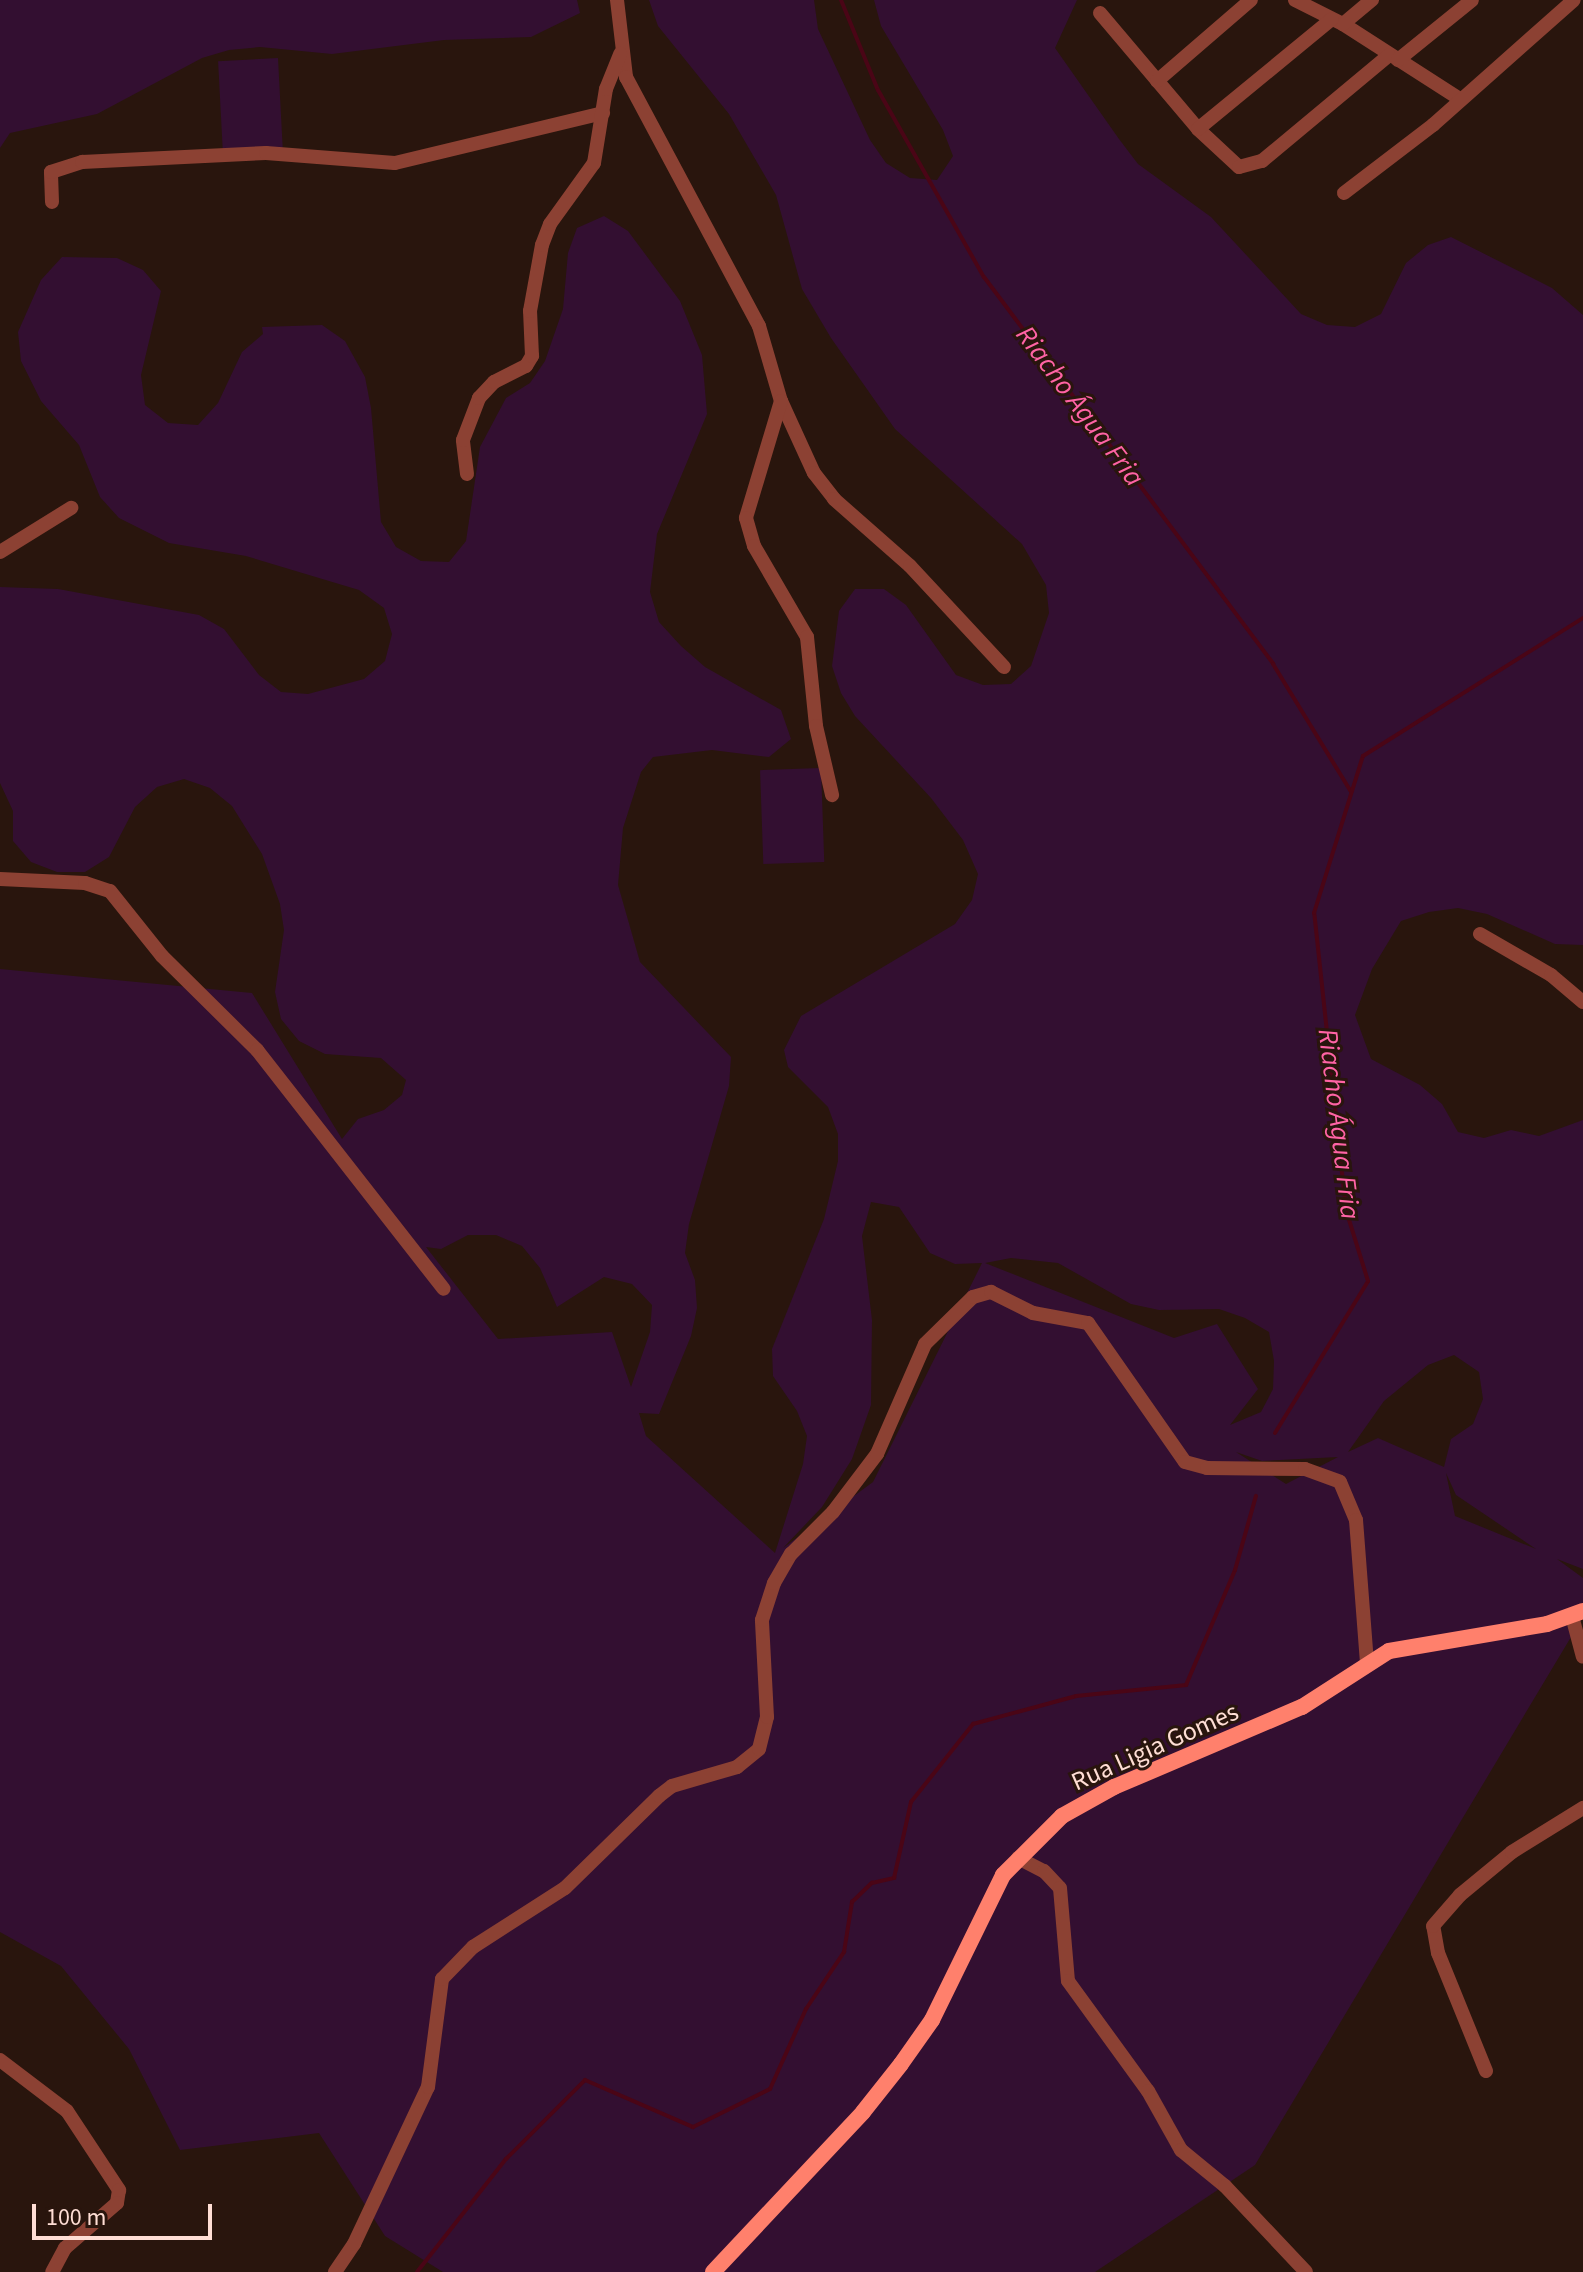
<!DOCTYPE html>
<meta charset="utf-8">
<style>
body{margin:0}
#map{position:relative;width:1583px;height:2272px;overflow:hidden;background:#29150d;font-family:"Source Sans 3",sans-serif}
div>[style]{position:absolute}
.green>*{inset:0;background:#330f31;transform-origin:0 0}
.stream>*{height:4px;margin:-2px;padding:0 2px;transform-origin:2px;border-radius:2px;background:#4a0516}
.street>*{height:14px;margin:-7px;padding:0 7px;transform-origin:7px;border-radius:7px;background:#8c4133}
.secondary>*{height:16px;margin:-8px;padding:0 8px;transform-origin:8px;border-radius:8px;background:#ff806c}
span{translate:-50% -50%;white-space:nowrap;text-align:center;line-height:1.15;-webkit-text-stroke:6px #29150d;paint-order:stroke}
.street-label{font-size:26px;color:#ffded5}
.water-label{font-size:28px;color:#ff63a5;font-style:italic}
.scale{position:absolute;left:32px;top:2204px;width:180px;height:36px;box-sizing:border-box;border:4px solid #ffded5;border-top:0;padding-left:10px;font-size:24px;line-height:28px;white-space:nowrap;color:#ffded5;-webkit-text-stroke:6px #29150d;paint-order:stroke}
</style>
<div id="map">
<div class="green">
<div style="clip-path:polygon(0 0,577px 0,580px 13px,531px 37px,444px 40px,332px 54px,260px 47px,229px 50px,202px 58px,97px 114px,10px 133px,0 148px)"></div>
<div style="clip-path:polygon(evenodd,649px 0,814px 0,818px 29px,870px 140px,886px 163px,910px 178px,937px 180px,953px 156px,943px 130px,881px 26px,874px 0,1077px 0,1055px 48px,1119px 139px,1138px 164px,1211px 217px,1301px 314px,1327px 325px,1355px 327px,1381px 314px,1406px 263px,1428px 245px,1451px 237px,1552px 288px,1583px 315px,1583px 945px,1555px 944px,1487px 914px,1458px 908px,1429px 912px,1401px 921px,1372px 969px,1355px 1015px,1371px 1059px,1420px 1085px,1442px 1104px,1458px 1132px,1484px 1138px,1511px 1130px,1539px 1136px,1583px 1120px,1583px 1569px,1557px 1559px,1583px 1578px,1583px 1617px,1255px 2165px,1095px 2272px,443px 2272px,385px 2236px,319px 2133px,180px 2150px,129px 2049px,61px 1966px,0 1932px,0 969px,252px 993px,342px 1139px,358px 1119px,384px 1110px,402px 1095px,406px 1080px,381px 1058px,325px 1054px,299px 1041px,281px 1019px,275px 992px,284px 930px,280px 904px,262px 854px,232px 806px,210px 788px,184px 779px,157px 787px,135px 807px,109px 857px,85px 872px,57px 872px,31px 862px,13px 841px,13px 811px,0 783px,0 587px,58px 589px,199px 615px,224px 629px,259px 675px,281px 692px,308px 694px,364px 679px,385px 661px,392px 634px,384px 608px,359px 590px,246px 556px,169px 543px,119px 518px,100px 497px,79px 445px,41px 401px,21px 361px,18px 332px,41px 280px,62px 257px,117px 258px,143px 270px,161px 291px,141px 375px,145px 405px,168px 423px,198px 425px,218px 403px,242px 352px,263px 334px,262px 327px,322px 325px,345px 341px,365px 377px,371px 408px,381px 522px,396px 547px,421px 561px,449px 562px,466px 541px,480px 447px,506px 398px,530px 383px,545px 361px,563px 309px,568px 253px,577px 228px,604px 216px,628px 231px,680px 301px,702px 355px,707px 414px,657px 534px,650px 592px,659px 622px,681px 646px,705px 667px,781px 710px,791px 739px,769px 757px,712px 750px,653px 757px,641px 772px,623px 828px,618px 885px,640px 962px,731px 1057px,729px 1086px,689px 1224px,685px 1253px,695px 1280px,697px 1308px,691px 1336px,659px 1414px,639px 1413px,646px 1436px,775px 1553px,803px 1464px,807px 1436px,797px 1411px,773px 1376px,772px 1349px,824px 1219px,838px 1161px,838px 1134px,828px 1107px,788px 1067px,784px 1050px,801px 1016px,955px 924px,972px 900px,978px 874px,963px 840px,931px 798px,855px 716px,841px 693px,832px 666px,839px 611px,855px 589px,884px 589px,906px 605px,956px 675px,983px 685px,1011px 684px,1031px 666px,1049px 613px,1046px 585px,1022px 544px,895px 429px,831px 338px,802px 289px,776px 195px,729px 114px,658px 26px,649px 0,871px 1202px,899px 1207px,930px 1253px,955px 1264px,982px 1263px,873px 1482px,783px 1548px,822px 1507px,852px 1459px,871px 1405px,872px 1320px,862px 1236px,871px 1202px,649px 0,468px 1235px,496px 1235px,522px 1246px,540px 1268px,557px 1307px,604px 1277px,632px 1284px,652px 1305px,650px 1332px,631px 1387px,612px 1332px,498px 1339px,426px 1247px,441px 1249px,468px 1235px,649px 0,1011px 1258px,1058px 1263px,1131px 1304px,1159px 1310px,1219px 1309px,1245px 1318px,1269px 1332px,1274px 1361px,1273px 1389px,1261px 1412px,1230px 1425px,1258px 1389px,1217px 1324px,1174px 1338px,985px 1263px,1011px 1258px,649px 0,1454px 1355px,1479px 1372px,1483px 1399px,1473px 1424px,1451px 1439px,1444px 1467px,1378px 1438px,1348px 1452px,1384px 1401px,1428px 1365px,1454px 1355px,649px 0,1236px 1452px,1262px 1461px,1338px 1457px,1286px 1484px,1236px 1452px,649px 0,1446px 1473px,1456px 1495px,1536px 1549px,1455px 1516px,1446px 1473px)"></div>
<div style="left:278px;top:58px;width:90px;height:60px;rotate:87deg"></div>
<div style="left:821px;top:768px;width:94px;height:61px;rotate:88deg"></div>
</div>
<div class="stream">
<div style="left:841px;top:0;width:97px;rotate:67.7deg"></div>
<div style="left:878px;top:90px;width:215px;rotate:60.5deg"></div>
<div style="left:984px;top:277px;width:483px;rotate:53.2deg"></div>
<div style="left:1273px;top:664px;width:150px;rotate:58.6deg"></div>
<div style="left:1275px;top:1433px;width:178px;rotate:-58.5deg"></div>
<div style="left:1368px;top:1281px;width:74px;rotate:-107.2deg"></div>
<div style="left:1346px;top:1210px;width:299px;rotate:-96.1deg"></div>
<div style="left:1314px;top:913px;width:164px;rotate:-72.7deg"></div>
<div style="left:1363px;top:756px;width:260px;rotate:-32.1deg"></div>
<div style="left:417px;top:2272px;width:144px;rotate:-51.8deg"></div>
<div style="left:506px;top:2159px;width:112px;rotate:-45deg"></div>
<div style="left:585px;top:2080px;width:118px;rotate:23.5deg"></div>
<div style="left:693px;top:2127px;width:86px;rotate:-26.3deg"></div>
<div style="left:770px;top:2089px;width:88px;rotate:-65.8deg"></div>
<div style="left:806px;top:2009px;width:69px;rotate:-56.3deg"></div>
<div style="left:844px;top:1952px;width:51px;rotate:-80.9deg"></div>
<div style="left:852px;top:1902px;width:28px;rotate:-44deg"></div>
<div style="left:872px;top:1883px;width:23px;rotate:-13deg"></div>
<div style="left:894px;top:1878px;width:78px;rotate:-77.4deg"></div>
<div style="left:911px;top:1802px;width:100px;rotate:-51.5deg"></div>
<div style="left:973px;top:1724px;width:107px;rotate:-15.2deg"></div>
<div style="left:1076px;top:1696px;width:111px;rotate:-5.7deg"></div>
<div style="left:1186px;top:1685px;width:125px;rotate:-66.9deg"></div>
<div style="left:1235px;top:1570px;width:77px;rotate:-74.2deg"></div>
</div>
<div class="street">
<div style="left:617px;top:0;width:78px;rotate:83.3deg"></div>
<div style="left:626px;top:77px;width:282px;rotate:61.9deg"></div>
<div style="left:759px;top:326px;width:78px;rotate:73.7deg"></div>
<div style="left:781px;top:401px;width:79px;rotate:65.4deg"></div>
<div style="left:814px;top:473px;width:33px;rotate:52deg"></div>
<div style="left:834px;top:499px;width:101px;rotate:41.4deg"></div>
<div style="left:910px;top:566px;width:138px;rotate:47.1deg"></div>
<div style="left:1295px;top:0;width:54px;rotate:26.6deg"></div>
<div style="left:1343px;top:24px;width:139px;rotate:32.7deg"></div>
<div style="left:1100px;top:13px;width:152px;rotate:49.8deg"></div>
<div style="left:1198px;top:129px;width:56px;rotate:42.8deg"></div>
<div style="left:1239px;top:167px;width:24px;rotate:-15deg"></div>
<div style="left:1262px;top:161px;width:165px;rotate:-39.8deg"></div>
<div style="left:1343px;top:24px;width:38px;rotate:-40deg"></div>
<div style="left:1398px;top:60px;width:95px;rotate:-39deg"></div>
<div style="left:1157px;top:81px;width:124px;rotate:-40.8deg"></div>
<div style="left:1198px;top:129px;width:173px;rotate:-39.4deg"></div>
<div style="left:1344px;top:193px;width:112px;rotate:-37.4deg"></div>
<div style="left:1433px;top:125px;width:188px;rotate:-41.6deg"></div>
<div style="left:52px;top:202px;width:30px;rotate:-92deg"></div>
<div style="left:51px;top:172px;width:33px;rotate:-18deg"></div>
<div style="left:82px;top:162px;width:184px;rotate:-2.8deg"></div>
<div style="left:266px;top:153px;width:129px;rotate:4.4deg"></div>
<div style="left:395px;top:163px;width:214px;rotate:-13.5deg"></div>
<div style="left:781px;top:401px;width:122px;rotate:106.7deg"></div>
<div style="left:746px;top:518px;width:29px;rotate:74deg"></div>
<div style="left:754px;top:546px;width:105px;rotate:59.8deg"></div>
<div style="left:807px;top:637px;width:89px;rotate:84.2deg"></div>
<div style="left:816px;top:726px;width:71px;rotate:76.9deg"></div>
<div style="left:467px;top:474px;width:34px;rotate:-97deg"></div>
<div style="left:463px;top:440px;width:45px;rotate:-69.1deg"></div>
<div style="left:479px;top:398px;width:22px;rotate:-47deg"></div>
<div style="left:494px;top:382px;width:36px;rotate:-27deg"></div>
<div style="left:526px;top:366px;width:12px;rotate:-59deg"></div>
<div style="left:532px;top:356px;width:45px;rotate:-92.5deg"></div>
<div style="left:530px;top:311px;width:67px;rotate:-79.7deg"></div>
<div style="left:542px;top:245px;width:22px;rotate:-69deg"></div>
<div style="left:550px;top:224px;width:75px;rotate:-54.2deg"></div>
<div style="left:594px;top:163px;width:75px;rotate:-80.8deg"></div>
<div style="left:606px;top:89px;width:38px;rotate:-68deg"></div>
<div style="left:0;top:552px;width:84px;rotate:-31.8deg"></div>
<div style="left:0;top:879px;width:85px;rotate:2.7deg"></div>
<div style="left:85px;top:883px;width:26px;rotate:18deg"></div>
<div style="left:110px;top:891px;width:83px;rotate:51.3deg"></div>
<div style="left:162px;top:956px;width:134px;rotate:44.7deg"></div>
<div style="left:257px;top:1050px;width:303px;rotate:52deg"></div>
<div style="left:1480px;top:934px;width:82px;rotate:30deg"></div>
<div style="left:1551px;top:975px;width:42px;rotate:40.2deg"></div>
<div style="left:1572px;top:1616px;width:42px;rotate:75deg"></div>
<div style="left:1018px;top:1858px;width:29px;rotate:27deg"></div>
<div style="left:1044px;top:1871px;width:23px;rotate:47deg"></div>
<div style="left:1060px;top:1888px;width:93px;rotate:85.1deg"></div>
<div style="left:1068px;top:1981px;width:136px;rotate:54deg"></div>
<div style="left:1148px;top:2091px;width:68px;rotate:60.8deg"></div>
<div style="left:1181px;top:2150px;width:57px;rotate:39.3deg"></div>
<div style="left:1225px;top:2186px;width:118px;rotate:46.7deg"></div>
<div style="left:0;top:2060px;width:84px;rotate:37.3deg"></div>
<div style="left:67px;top:2111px;width:95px;rotate:56.6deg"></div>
<div style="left:119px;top:2190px;width:13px;rotate:99deg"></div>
<div style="left:117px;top:2203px;width:69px;rotate:139.1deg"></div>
<div style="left:65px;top:2248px;width:27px;rotate:118deg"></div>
<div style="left:1486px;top:2071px;width:127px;rotate:-112.1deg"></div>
<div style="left:1438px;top:1953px;width:27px;rotate:-100deg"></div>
<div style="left:1433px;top:1926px;width:41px;rotate:-48.9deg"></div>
<div style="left:1460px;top:1895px;width:67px;rotate:-39.6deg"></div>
<div style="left:1512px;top:1852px;width:84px;rotate:-31.8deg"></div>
<div style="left:335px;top:2272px;width:34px;rotate:-56deg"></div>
<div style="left:354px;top:2244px;width:174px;rotate:-64.8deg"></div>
<div style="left:428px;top:2087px;width:109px;rotate:-82.6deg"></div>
<div style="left:442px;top:1979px;width:45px;rotate:-45.9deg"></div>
<div style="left:473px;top:1947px;width:109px;rotate:-32.7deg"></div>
<div style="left:565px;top:1888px;width:132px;rotate:-44.4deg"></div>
<div style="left:659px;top:1796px;width:16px;rotate:-38deg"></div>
<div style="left:672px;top:1786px;width:68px;rotate:-16.3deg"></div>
<div style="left:737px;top:1767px;width:28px;rotate:-39deg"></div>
<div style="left:759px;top:1749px;width:33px;rotate:-76deg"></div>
<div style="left:767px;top:1717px;width:97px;rotate:-93deg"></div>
<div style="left:762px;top:1620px;width:39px;rotate:-72deg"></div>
<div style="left:774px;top:1583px;width:34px;rotate:-60deg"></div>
<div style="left:791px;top:1554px;width:59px;rotate:-45deg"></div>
<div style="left:833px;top:1512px;width:73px;rotate:-52.8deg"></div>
<div style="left:877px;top:1454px;width:120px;rotate:-66.4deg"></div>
<div style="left:925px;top:1344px;width:67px;rotate:-44.4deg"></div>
<div style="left:973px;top:1297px;width:19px;rotate:-16deg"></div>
<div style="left:991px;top:1292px;width:47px;rotate:26.6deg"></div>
<div style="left:1033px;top:1313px;width:56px;rotate:10.3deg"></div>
<div style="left:1088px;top:1323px;width:169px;rotate:55.1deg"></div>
<div style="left:1185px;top:1462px;width:23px;rotate:15deg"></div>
<div style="left:1207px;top:1468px;width:98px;rotate:0.6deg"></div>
<div style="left:1305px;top:1469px;width:37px;rotate:20deg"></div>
<div style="left:1340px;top:1482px;width:41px;rotate:67.2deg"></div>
<div style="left:1356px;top:1520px;width:143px;rotate:85.6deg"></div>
</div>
<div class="secondary">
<div style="left:713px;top:2272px;width:219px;rotate:-46.8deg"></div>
<div style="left:863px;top:2112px;width:61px;rotate:-51.6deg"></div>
<div style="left:901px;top:2064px;width:54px;rotate:-54.8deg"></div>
<div style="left:932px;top:2020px;width:161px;rotate:-63.9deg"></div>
<div style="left:1003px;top:1875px;width:83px;rotate:-45deg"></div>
<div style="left:1062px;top:1816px;width:60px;rotate:-29.1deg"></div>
<div style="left:1114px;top:1787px;width:204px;rotate:-23.1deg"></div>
<div style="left:1302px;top:1707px;width:103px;rotate:-32.8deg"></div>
<div style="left:1389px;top:1651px;width:160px;rotate:-9.7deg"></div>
<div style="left:1547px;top:1624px;width:38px;rotate:-20deg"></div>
</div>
<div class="street-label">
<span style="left:1155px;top:1747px;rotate:-24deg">Rua Ligia Gomes</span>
</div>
<div class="water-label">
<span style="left:1080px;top:406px;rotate:53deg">Riacho Água Fria</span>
<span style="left:1339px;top:1124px;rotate:83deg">Riacho Água Fria</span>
</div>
<div class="scale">100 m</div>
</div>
